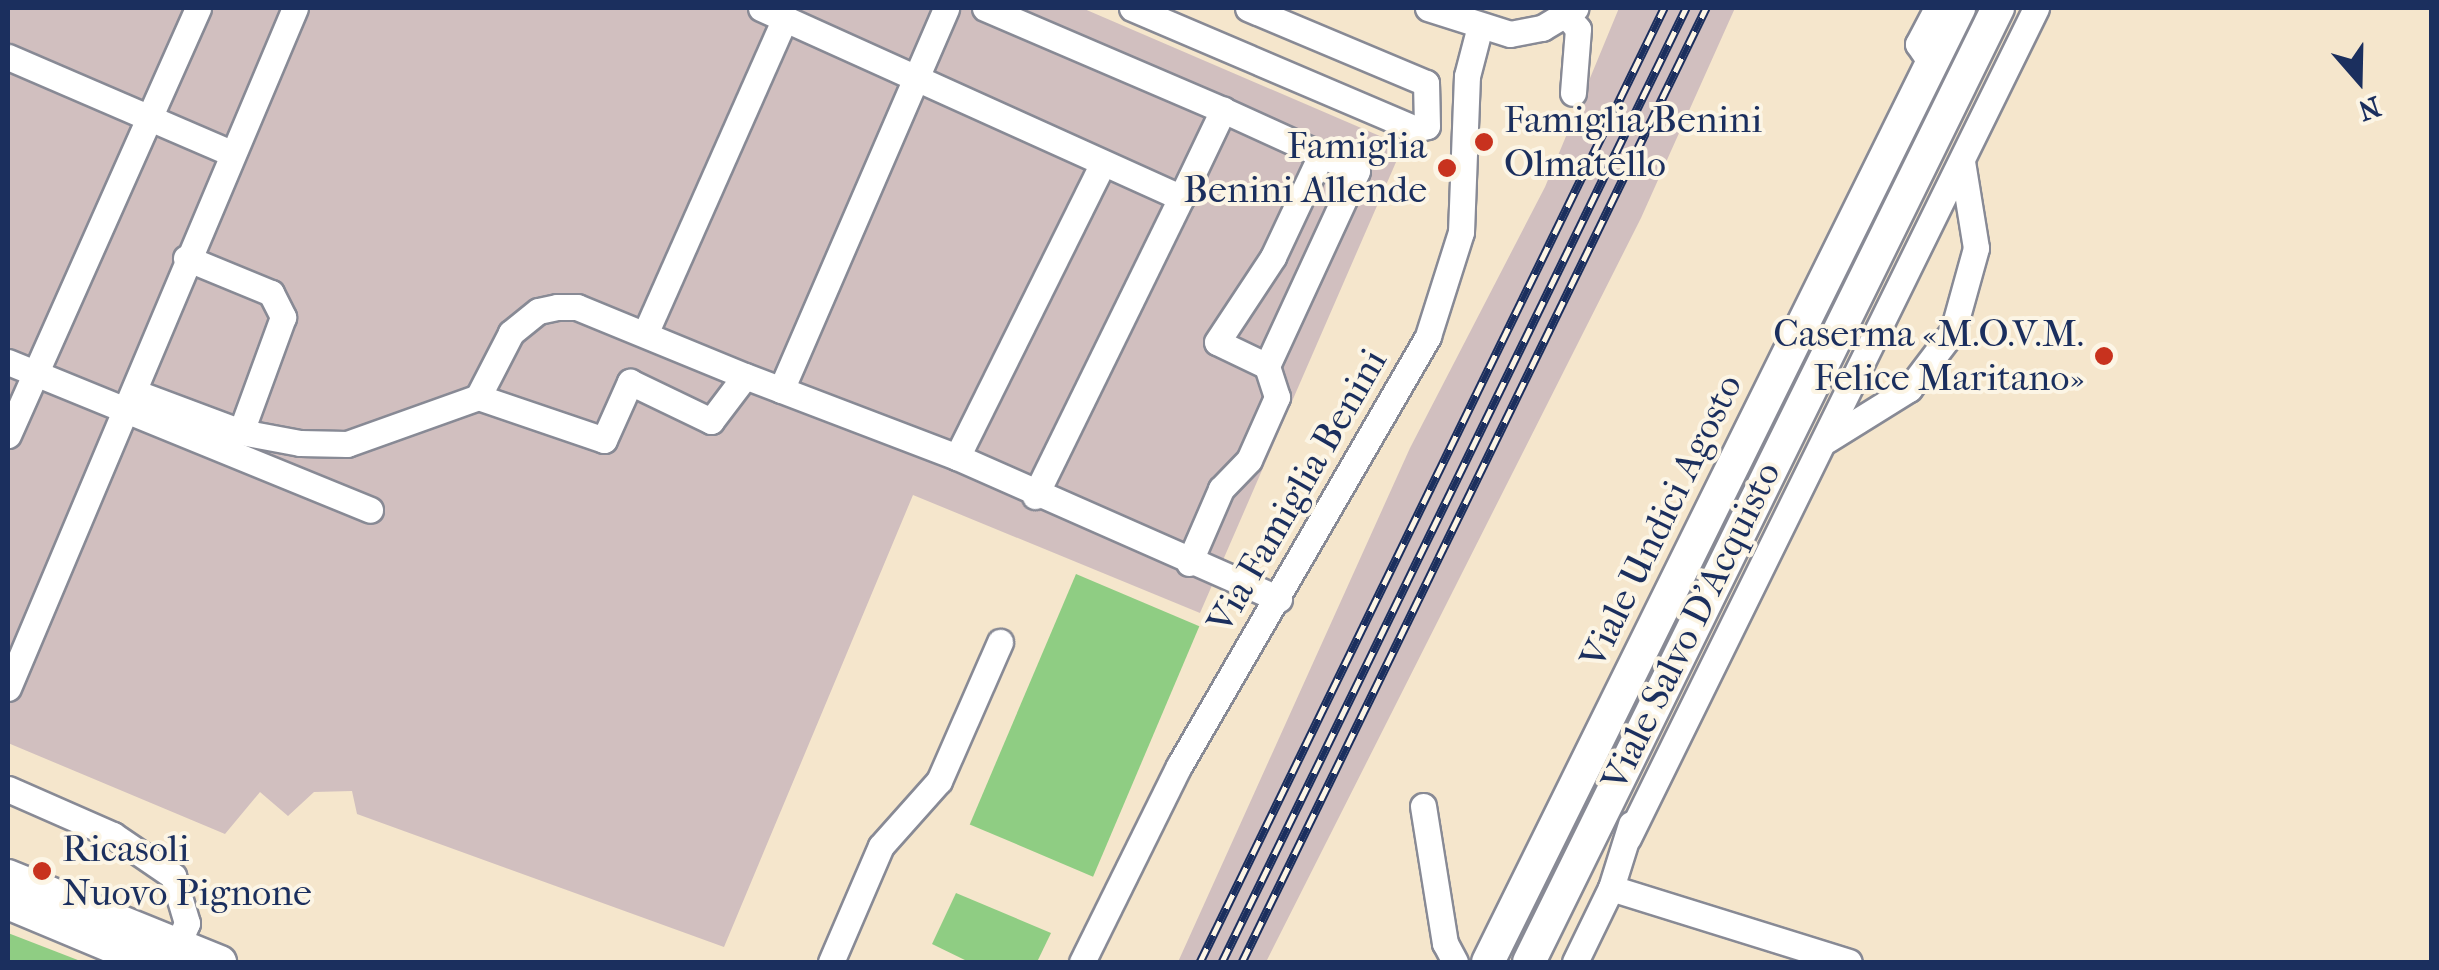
<!DOCTYPE html>
<meta charset="utf-8">
<style>
body{margin:0}
#map{position:relative;width:2439px;height:970px;overflow:hidden;background:#f5e6cc;font-family:"IM FELL French Canon",serif}
div>[style]{position:absolute}
.industrial>*{inset:0;background:#d1bfbf}
.green>*{inset:0;background:#8fcd83;transform-origin:0 0}
.roads{filter:drop-shadow(2px 0 #888a95) drop-shadow(-2px 0 #888a95) drop-shadow(0 2px #888a95) drop-shadow(0 -2px #888a95)}
.minor>*{height:25px;margin:-12.5px;padding:0 12.5px;transform-origin:12.5px;border-radius:12.5px;background:#fff}
.major>*{height:32px;margin:-16px;padding:0 16px;transform-origin:16px;border-radius:16px;background:#fff}
.rail>*{height:9px;margin-top:-4.5px;transform-origin:0;background:repeating-linear-gradient(90deg,#fcf5e5 0 15px,#1b2f5e 0 30px);box-sizing:border-box;border-block:2px solid #1b2f5e}
.dots>*{width:28px;height:28px;translate:-50% -50%;box-sizing:border-box;border:5px solid #fcf5e5;border-radius:50%}
span{translate:-50% -50%;white-space:nowrap;text-align:center;line-height:1.15;-webkit-text-stroke:8px #fcf5e5;paint-order:stroke}
.poi-label{font-size:38px;color:#1b2f5e}
.left{translate:0 -50%;text-align:left}
.right{translate:-100% -50%;text-align:right}
.street-label{font-size:38px;color:#1b2f5e}
.frame{position:absolute;inset:0;border:10px solid #1b2f5e;pointer-events:none}
.north{position:absolute;left:2309px;top:30px;width:100px;height:100px;-webkit-text-stroke:8px #fcf5e5;paint-order:stroke;rotate:160deg;font-size:28px;font-weight:700;line-height:40px;text-align:center;color:#1b2f5e}
.north::after{content:'';display:block;margin:auto;width:35px;height:45px;background:#1b2f5e;clip-path:polygon(50% 0,100% 100%,50% 72%,0 100%)}
</style>
<div id="map">
<div class="industrial">
<div style="clip-path:polygon(8px 8px,1082px 8px,1403px 146px,1200px 613px,913px 495px,724px 947px,357px 814px,352px 791px,314px 792px,288px 816px,260px 792px,225px 834px,8px 743px)"></div>
<div style="clip-path:polygon(1619px 8px,1735px 8px,1641px 218px,1266px 962px,1178px 962px,1410px 448px,1545px 187px)"></div>
</div>
<div class="green">
<div style="left:1076px;top:574px;width:134px;height:272px;rotate:23deg"></div>
<div style="clip-path:polygon(956px 893px,1051px 933px,1037px 962px,969px 962px,932px 944px)"></div>
<div style="clip-path:polygon(8px 933px,83px 962px,8px 962px)"></div>
</div>
<div class="roads">
<div class="minor">
<div style="left:761px;top:8px;width:461px;rotate:24.3deg"></div>
<div style="left:1181px;top:198px;width:332px;rotate:116.1deg"></div>
<div style="left:985px;top:8px;width:259px;rotate:23.2deg"></div>
<div style="left:1132px;top:8px;width:309px;rotate:23.1deg"></div>
<div style="left:1416px;top:129px;width:11px;rotate:-15deg"></div>
<div style="left:1427px;top:126px;width:43px;rotate:-91.3deg"></div>
<div style="left:1426px;top:83px;width:193px;rotate:-157.2deg"></div>
<div style="left:1428px;top:8px;width:86px;rotate:17.6deg"></div>
<div style="left:1510px;top:34px;width:33px;rotate:-11deg"></div>
<div style="left:1542px;top:28px;width:39px;rotate:-31deg"></div>
<div style="left:1566px;top:15px;width:18px;rotate:49deg"></div>
<div style="left:1578px;top:29px;width:64px;rotate:94.5deg"></div>
<div style="left:8px;top:57px;width:243px;rotate:23.3deg"></div>
<div style="left:1931px;top:63px;width:23px;rotate:-124deg"></div>
<div style="left:1918px;top:44px;width:41px;rotate:-62.2deg"></div>
<div style="left:1181px;top:198px;width:98px;rotate:-64.5deg"></div>
<div style="left:1223px;top:110px;width:147px;rotate:24.5deg"></div>
<div style="left:1357px;top:171px;width:215px;rotate:114.8deg"></div>
<div style="left:1267px;top:366px;width:55px;rotate:-154.4deg"></div>
<div style="left:1217px;top:342px;width:102px;rotate:-56.6deg"></div>
<div style="left:1273px;top:257px;width:113px;rotate:-64.8deg"></div>
<div style="left:186px;top:258px;width:92px;rotate:22.4deg"></div>
<div style="left:271px;top:293px;width:27px;rotate:63deg"></div>
<div style="left:283px;top:317px;width:122px;rotate:110.1deg"></div>
<div style="left:645px;top:334px;width:346px;rotate:-66.1deg"></div>
<div style="left:8px;top:362px;width:391px;rotate:22.2deg"></div>
<div style="left:745px;top:376px;width:227px;rotate:20.9deg"></div>
<div style="left:957px;top:457px;width:352px;rotate:23.8deg"></div>
<div style="left:781px;top:390px;width:416px;rotate:-66.6deg"></div>
<div style="left:134px;top:392px;width:114px;rotate:20.5deg"></div>
<div style="left:241px;top:432px;width:60px;rotate:10.6deg"></div>
<div style="left:300px;top:443px;width:47px;rotate:1.2deg"></div>
<div style="left:347px;top:444px;width:139px;rotate:-19.7deg"></div>
<div style="left:478px;top:397px;width:133px;rotate:18.8deg"></div>
<div style="left:604px;top:440px;width:64px;rotate:-65.9deg"></div>
<div style="left:630px;top:382px;width:90px;rotate:25.7deg"></div>
<div style="left:711px;top:421px;width:56px;rotate:-52.9deg"></div>
<div style="left:745px;top:376px;width:182px;rotate:-157.7deg"></div>
<div style="left:577px;top:307px;width:20px;rotate:180deg"></div>
<div style="left:557px;top:307px;width:19px;rotate:168deg"></div>
<div style="left:538px;top:311px;width:35px;rotate:141deg"></div>
<div style="left:511px;top:333px;width:72px;rotate:117.3deg"></div>
<div style="left:8px;top:435px;width:467px;rotate:-66deg"></div>
<div style="left:1827px;top:440px;width:97px;rotate:-31.9deg"></div>
<div style="left:1909px;top:389px;width:73px;rotate:-52.8deg"></div>
<div style="left:1953px;top:331px;width:86px;rotate:-74.5deg"></div>
<div style="left:1976px;top:248px;width:87px;rotate:-99.2deg"></div>
<div style="left:957px;top:457px;width:326px;rotate:-63.6deg"></div>
<div style="left:1189px;top:563px;width:81px;rotate:-66.6deg"></div>
<div style="left:1221px;top:489px;width:40px;rotate:-46deg"></div>
<div style="left:1249px;top:460px;width:69px;rotate:-66deg"></div>
<div style="left:1277px;top:397px;width:33px;rotate:-108deg"></div>
<div style="left:8px;top:688px;width:738px;rotate:-67.12deg"></div>
<div style="left:8px;top:789px;width:115px;rotate:23.7deg"></div>
<div style="left:113px;top:835px;width:73px;rotate:34.3deg"></div>
<div style="left:173px;top:876px;width:49px;rotate:73.4deg"></div>
<div style="left:187px;top:923px;width:43px;rotate:113.6deg"></div>
<div style="left:1423px;top:806px;width:139px;rotate:80.9deg"></div>
<div style="left:1445px;top:943px;width:21px;rotate:62deg"></div>
<div style="left:1628px;top:838px;width:925px;rotate:-63.82deg"></div>
<div style="left:1611px;top:888px;width:249px;rotate:17.3deg"></div>
<div style="left:831px;top:962px;width:126px;rotate:-66.7deg"></div>
<div style="left:881px;top:846px;width:87px;rotate:-48.3deg"></div>
<div style="left:939px;top:781px;width:152px;rotate:-66.3deg"></div>
<div style="left:1082px;top:962px;width:219px;rotate:-63.7deg"></div>
<div style="left:1179px;top:766px;width:497px;rotate:-59.9deg"></div>
<div style="left:1428px;top:336px;width:109px;rotate:-72.4deg"></div>
<div style="left:1461px;top:232px;width:156px;rotate:-87.8deg"></div>
<div style="left:1467px;top:76px;width:52px;rotate:-75.4deg"></div>
<div style="left:1575px;top:962px;width:82px;rotate:-64.1deg"></div>
<div style="left:1611px;top:888px;width:67px;rotate:-72.6deg"></div>
</div>
<div class="major">
<div style="left:8px;top:876px;width:229px;rotate:22.1deg"></div>
<div style="left:8px;top:903px;width:153px;rotate:22.7deg"></div>
<div style="left:1488px;top:962px;width:1064px;rotate:-63.72deg"></div>
<div style="left:1529px;top:962px;width:1063px;rotate:-63.82deg"></div>
</div>
</div>
<div class="rail">
<div style="left:1200px;top:962px;width:1061px;rotate:-64.06deg"></div>
<div style="left:1222px;top:962px;width:1061px;rotate:-64.06deg"></div>
<div style="left:1242px;top:962px;width:1061px;rotate:-64.06deg"></div>
</div>
<div class="dots">
<div style="left:1484px;top:142px;background:#c8321e"></div>
<div style="left:1447px;top:168px;background:#c8321e"></div>
<div style="left:2104px;top:356px;background:#c8321e"></div>
<div style="left:42px;top:871px;background:#c8321e"></div>
</div>
<div class="poi-label">
<span class="left" style="left:1504px;top:142px">Famiglia Benini<br>Olmatello</span>
<span class="right" style="left:1427px;top:168px">Famiglia<br>Benini Allende</span>
<span class="right" style="left:2084px;top:356px">Caserma «M.O.V.M.<br>Felice Maritano»</span>
<span class="left" style="left:62px;top:871px">Ricasoli<br>Nuovo Pignone</span>
</div>
<div class="street-label">
<span style="left:1297px;top:491px;rotate:-60deg">Via Famiglia Benini</span>
<span style="left:1661px;top:521px;rotate:-64deg">Viale Undici Agosto</span>
<span style="left:1691px;top:626px;rotate:-64deg">Viale Salvo D'Acquisto</span>
</div>
<div class="frame"></div>
<div class="north">N</div>
</div>
